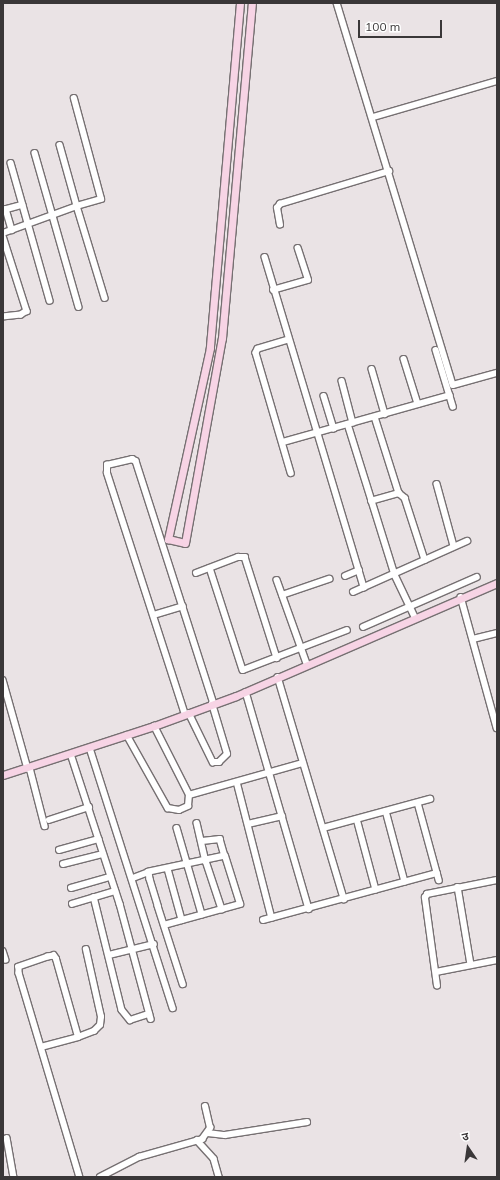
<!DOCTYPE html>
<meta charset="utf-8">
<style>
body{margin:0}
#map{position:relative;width:500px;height:1180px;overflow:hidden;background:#eae3e5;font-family:Mulish,"Noto Sans Devanagari",sans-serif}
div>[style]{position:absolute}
.roads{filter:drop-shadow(1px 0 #767072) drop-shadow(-1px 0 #767072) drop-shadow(0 1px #767072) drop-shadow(0 -1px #767072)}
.street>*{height:5.5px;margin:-2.75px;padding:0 2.75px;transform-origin:2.75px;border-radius:2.75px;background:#fff}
.secondary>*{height:7px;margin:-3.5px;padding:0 3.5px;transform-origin:3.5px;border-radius:3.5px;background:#f7d4e5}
span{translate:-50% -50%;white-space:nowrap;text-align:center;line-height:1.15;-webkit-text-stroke:4px #fff;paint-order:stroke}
.frame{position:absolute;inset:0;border:4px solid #3a3738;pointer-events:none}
.north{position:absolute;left:448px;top:1128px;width:40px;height:40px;-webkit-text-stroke:3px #fff;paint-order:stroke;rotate:347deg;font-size:11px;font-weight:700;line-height:16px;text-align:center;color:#3a3738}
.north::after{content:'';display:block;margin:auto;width:14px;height:18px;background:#3a3738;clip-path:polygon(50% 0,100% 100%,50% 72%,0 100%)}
.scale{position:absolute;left:358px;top:20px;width:84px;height:18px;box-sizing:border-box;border:2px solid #3a3738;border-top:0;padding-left:5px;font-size:12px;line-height:14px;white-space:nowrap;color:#3a3738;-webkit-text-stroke:3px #fff;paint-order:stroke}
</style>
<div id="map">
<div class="roads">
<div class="street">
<div style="left:337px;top:3px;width:399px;rotate:73.1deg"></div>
<div style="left:453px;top:385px;width:46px;rotate:-15.3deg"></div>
<div style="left:373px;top:117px;width:129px;rotate:-16.2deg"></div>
<div style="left:60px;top:145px;width:63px;rotate:74.4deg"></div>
<div style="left:77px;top:206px;width:25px;rotate:-16deg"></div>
<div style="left:101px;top:199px;width:104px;rotate:-105.1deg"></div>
<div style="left:35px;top:153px;width:160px;rotate:74.1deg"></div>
<div style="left:11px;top:163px;width:143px;rotate:74.2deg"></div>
<div style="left:6px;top:209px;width:22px;rotate:74deg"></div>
<div style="left:3px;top:210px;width:20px;rotate:-15deg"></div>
<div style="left:280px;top:225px;width:17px;rotate:-100deg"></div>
<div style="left:277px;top:208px;width:5px;rotate:-53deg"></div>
<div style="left:280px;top:204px;width:114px;rotate:-16.8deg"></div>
<div style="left:3px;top:233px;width:79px;rotate:-20deg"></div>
<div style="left:77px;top:206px;width:96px;rotate:73.1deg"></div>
<div style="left:3px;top:236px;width:79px;rotate:72.3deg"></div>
<div style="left:27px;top:311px;width:7px;rotate:146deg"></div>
<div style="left:21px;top:315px;width:18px;rotate:174deg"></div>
<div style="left:265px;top:257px;width:345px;rotate:73.3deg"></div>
<div style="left:273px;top:290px;width:36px;rotate:-16deg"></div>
<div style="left:308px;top:280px;width:33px;rotate:-108deg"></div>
<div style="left:288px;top:340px;width:31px;rotate:163deg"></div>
<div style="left:258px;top:349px;width:4px;rotate:117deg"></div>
<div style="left:256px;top:353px;width:125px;rotate:73.7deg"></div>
<div style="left:436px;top:350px;width:59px;rotate:73.1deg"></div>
<div style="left:404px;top:359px;width:47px;rotate:72.7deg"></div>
<div style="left:372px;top:369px;width:47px;rotate:73.9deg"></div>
<div style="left:342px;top:381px;width:43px;rotate:75.3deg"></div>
<div style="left:324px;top:396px;width:34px;rotate:73deg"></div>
<div style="left:375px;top:417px;width:80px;rotate:72.5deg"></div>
<div style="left:348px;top:424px;width:158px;rotate:72.7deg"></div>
<div style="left:395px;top:575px;width:47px;rotate:64.5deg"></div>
<div style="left:283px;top:442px;width:173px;rotate:-15.7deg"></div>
<div style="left:437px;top:484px;width:64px;rotate:74.7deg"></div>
<div style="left:371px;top:501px;width:29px;rotate:-16deg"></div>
<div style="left:399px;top:493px;width:8px;rotate:40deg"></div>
<div style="left:405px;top:498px;width:65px;rotate:72.1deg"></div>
<div style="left:210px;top:568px;width:107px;rotate:72.1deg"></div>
<div style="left:243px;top:670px;width:111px;rotate:-21deg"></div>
<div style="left:196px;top:573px;width:45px;rotate:-20.9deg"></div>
<div style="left:238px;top:557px;width:7px"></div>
<div style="left:245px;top:557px;width:106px;rotate:72.4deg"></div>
<div style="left:345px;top:576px;width:15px;rotate:-23deg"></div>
<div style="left:277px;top:580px;width:89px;rotate:70.3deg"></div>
<div style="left:353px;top:592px;width:125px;rotate:-24.1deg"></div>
<div style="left:282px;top:595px;width:50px;rotate:-18.8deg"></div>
<div style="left:461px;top:597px;width:136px;rotate:74.6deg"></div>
<div style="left:154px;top:615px;width:30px;rotate:-17deg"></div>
<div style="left:363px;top:627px;width:124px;rotate:-23.7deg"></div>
<div style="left:473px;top:639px;width:25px;rotate:-14deg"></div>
<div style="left:278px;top:677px;width:232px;rotate:73.4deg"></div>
<div style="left:3px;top:680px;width:92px;rotate:74.3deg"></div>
<div style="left:246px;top:692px;width:226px;rotate:73.8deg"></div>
<div style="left:189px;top:713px;width:55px;rotate:63.9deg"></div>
<div style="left:213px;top:762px;width:6px"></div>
<div style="left:219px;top:762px;width:11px;rotate:-45deg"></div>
<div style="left:227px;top:754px;width:52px;rotate:-106.7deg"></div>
<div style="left:185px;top:715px;width:254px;rotate:-107.9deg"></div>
<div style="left:107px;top:473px;width:8px;rotate:-90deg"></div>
<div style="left:107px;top:465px;width:26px;rotate:-13deg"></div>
<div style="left:132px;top:459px;width:4px;rotate:27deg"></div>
<div style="left:136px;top:461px;width:255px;rotate:72.2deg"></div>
<div style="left:127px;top:735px;width:84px;rotate:60.7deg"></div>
<div style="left:168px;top:808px;width:11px;rotate:10deg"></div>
<div style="left:179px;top:810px;width:10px;rotate:-24deg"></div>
<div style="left:188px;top:806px;width:11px;rotate:-85deg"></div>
<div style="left:189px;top:795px;width:77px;rotate:-116.9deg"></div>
<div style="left:90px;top:748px;width:273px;rotate:72.3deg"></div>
<div style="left:71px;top:754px;width:158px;rotate:71.9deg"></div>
<div style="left:120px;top:904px;width:119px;rotate:74.9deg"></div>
<div style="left:30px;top:768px;width:60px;rotate:75.5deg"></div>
<div style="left:237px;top:782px;width:140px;rotate:75.6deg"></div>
<div style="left:189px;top:795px;width:118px;rotate:-15.7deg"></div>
<div style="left:418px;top:803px;width:80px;rotate:74.7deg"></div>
<div style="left:386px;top:811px;width:73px;rotate:75deg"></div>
<div style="left:357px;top:819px;width:73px;rotate:75deg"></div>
<div style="left:49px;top:820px;width:42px;rotate:-18deg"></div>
<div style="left:197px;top:823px;width:39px;rotate:77deg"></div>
<div style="left:206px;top:861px;width:51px;rotate:71.6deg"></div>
<div style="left:248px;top:824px;width:35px;rotate:-13deg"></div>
<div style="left:177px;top:828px;width:90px;rotate:73.8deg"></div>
<div style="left:323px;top:828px;width:111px;rotate:-15.2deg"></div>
<div style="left:202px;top:841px;width:18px;rotate:-6deg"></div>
<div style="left:220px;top:839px;width:18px;rotate:74deg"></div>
<div style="left:59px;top:850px;width:41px;rotate:-15.4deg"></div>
<div style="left:63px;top:864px;width:41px;rotate:-14deg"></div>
<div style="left:168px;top:869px;width:53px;rotate:74.6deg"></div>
<div style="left:133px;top:878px;width:17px;rotate:-21deg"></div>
<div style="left:458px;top:887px;width:79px;rotate:80.5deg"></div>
<div style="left:71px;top:888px;width:41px;rotate:-15.8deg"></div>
<div style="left:94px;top:897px;width:116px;rotate:76.1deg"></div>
<div style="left:122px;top:1010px;width:13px;rotate:51deg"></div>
<div style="left:130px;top:1020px;width:20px;rotate:-18deg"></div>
<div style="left:72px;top:904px;width:45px;rotate:-16.8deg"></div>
<div style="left:263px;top:920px;width:180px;rotate:-15.1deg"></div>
<div style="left:164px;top:925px;width:79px;rotate:-15.4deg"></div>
<div style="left:240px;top:904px;width:50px;rotate:-107.4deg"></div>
<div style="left:225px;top:856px;width:78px;rotate:168.1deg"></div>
<div style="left:149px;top:872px;width:7px;rotate:82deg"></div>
<div style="left:150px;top:879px;width:28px;rotate:73deg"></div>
<div style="left:158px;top:906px;width:82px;rotate:72.2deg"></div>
<div style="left:3px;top:951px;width:9px;rotate:72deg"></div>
<div style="left:109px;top:955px;width:46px;rotate:-13.7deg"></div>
<div style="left:436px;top:972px;width:62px;rotate:-11.1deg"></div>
<div style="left:437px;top:986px;width:89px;rotate:-97.8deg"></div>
<div style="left:425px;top:898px;width:4px;rotate:-63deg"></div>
<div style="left:427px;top:894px;width:71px;rotate:-11.3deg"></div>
<div style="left:78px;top:1037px;width:81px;rotate:-105.8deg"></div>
<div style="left:56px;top:959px;width:4px;rotate:-124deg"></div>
<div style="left:54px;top:956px;width:6px;rotate:171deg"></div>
<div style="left:48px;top:957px;width:31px;rotate:161deg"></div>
<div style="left:19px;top:967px;width:6px;rotate:90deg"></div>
<div style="left:19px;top:973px;width:213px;rotate:73.4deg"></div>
<div style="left:41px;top:1047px;width:38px;rotate:-15deg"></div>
<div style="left:78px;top:1037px;width:17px;rotate:-21deg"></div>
<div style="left:94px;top:1031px;width:8px;rotate:-45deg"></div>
<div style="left:100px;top:1025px;width:8px;rotate:-83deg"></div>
<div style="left:101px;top:1017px;width:69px;rotate:-102.6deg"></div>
<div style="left:208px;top:1133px;width:17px;rotate:7deg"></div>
<div style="left:225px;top:1135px;width:83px;rotate:-9deg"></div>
<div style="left:7px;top:1138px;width:40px;rotate:80deg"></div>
<div style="left:197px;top:1140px;width:25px;rotate:48deg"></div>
<div style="left:214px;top:1159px;width:19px;rotate:74deg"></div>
<div style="left:100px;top:1177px;width:44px;rotate:-27.1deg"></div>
<div style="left:139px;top:1157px;width:66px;rotate:-15.9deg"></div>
<div style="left:202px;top:1139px;width:14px;rotate:-54deg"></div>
<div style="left:210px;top:1128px;width:22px;rotate:-103deg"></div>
</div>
<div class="secondary">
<div style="left:240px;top:3px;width:346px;rotate:95deg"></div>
<div style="left:210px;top:348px;width:196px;rotate:102.4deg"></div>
<div style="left:168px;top:539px;width:17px;rotate:13deg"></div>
<div style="left:185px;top:543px;width:208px;rotate:-79.8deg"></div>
<div style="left:222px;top:338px;width:336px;rotate:-84.9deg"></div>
<div style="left:3px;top:775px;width:159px;rotate:-18deg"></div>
<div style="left:154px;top:726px;width:87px;rotate:-20.1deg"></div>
<div style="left:236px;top:696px;width:284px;rotate:-23.4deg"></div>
</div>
</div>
<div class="frame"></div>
<div class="north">उ</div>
<div class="scale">100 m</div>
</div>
